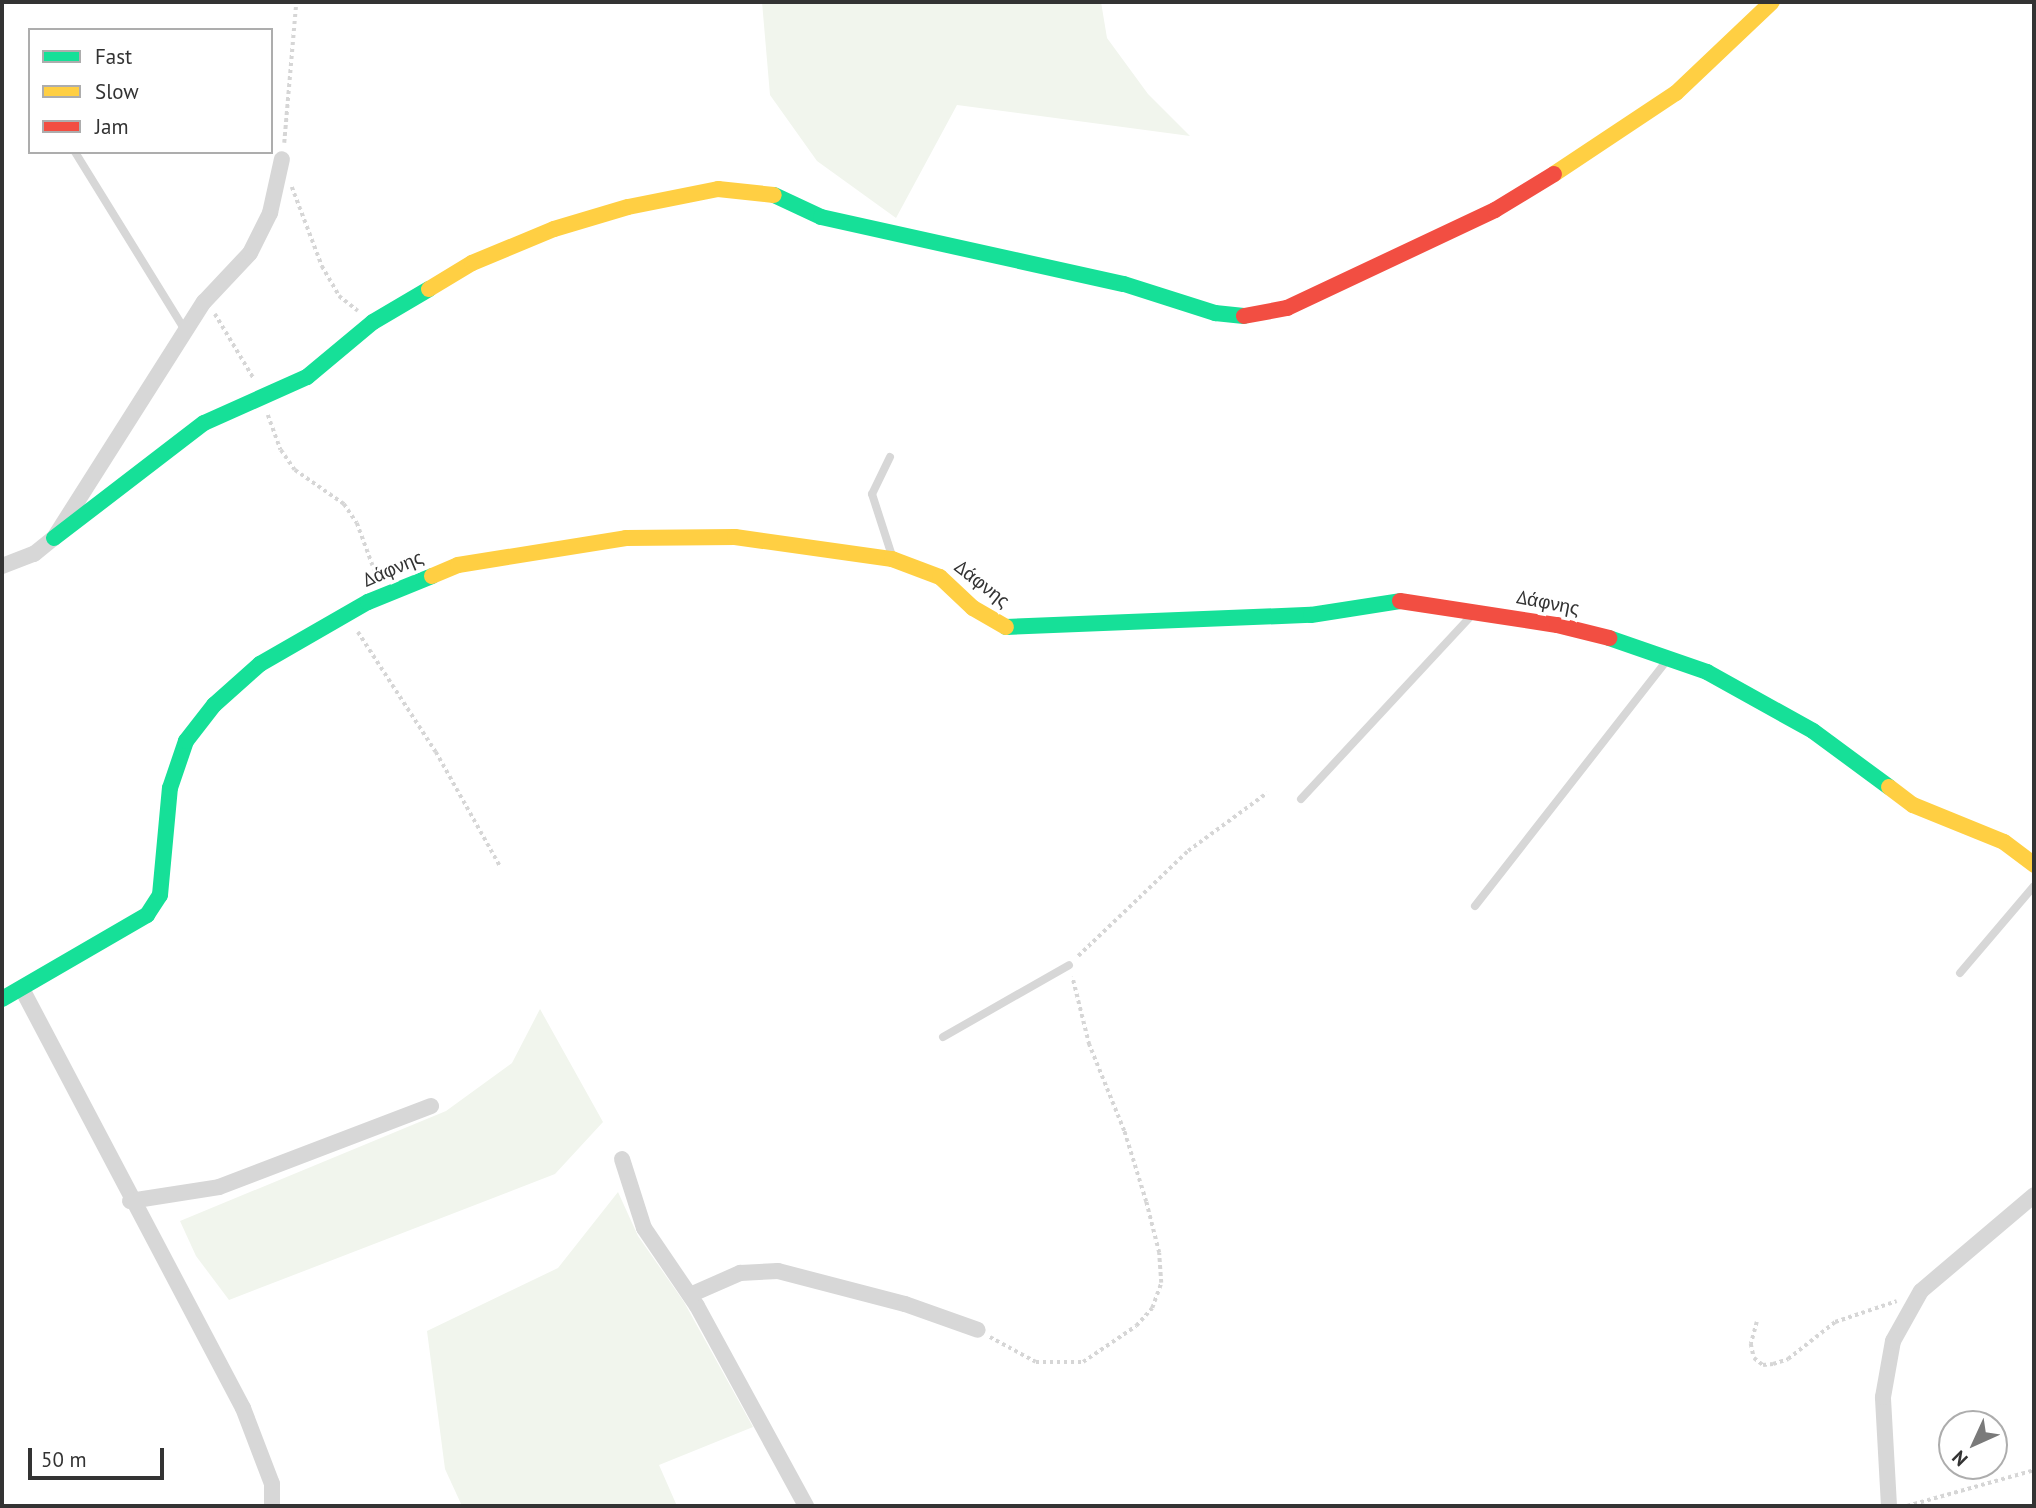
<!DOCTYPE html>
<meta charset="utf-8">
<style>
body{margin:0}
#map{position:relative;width:2036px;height:1508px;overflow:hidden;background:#fff;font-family:"PT Sans",sans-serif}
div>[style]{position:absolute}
.green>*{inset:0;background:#f1f5ed}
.path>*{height:3.5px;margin-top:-1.75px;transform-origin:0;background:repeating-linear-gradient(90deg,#d6d6d6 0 3.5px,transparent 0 7px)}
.lane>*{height:8px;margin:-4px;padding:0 4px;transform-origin:4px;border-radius:4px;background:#d7d7d7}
.street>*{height:16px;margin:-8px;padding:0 8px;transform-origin:8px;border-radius:8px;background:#d7d7d7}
.fast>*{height:16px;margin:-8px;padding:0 8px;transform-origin:8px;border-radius:8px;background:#16e098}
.slow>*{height:16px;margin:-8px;padding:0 8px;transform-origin:8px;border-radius:8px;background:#ffcf43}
.jam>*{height:16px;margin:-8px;padding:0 8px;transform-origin:8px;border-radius:8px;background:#f24e42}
span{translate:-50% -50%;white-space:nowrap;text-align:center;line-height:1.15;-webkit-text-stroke:7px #fff;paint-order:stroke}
.street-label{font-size:19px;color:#333}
.frame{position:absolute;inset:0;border:4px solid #333;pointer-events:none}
.legend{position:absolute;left:28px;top:28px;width:245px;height:126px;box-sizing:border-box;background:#fff;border:2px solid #adadad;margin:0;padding:9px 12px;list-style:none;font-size:21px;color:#333}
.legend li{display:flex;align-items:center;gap:14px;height:35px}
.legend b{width:35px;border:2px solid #adadad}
.north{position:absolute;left:1938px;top:1410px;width:70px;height:70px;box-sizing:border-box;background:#fff;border:2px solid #adadad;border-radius:50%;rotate:225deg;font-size:19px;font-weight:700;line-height:28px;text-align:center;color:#333}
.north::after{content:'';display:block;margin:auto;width:24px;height:32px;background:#7a7a7a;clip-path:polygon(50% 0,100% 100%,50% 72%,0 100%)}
.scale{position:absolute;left:28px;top:1448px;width:136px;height:32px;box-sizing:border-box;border:4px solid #333;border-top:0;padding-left:9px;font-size:21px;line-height:24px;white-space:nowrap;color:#333;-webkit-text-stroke:5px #fff;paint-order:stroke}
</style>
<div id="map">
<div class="green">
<div style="clip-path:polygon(762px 2px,1101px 2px,1107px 38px,1148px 94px,1190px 136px,957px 105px,896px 218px,817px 161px,770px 95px)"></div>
<div style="clip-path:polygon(540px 1009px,603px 1122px,555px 1174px,229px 1300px,196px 1256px,180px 1221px,446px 1111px,512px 1063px)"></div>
<div style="clip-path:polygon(618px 1192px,638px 1236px,684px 1302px,753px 1427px,659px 1465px,677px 1506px,462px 1506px,445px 1469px,427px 1331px,558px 1268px)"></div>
</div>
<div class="path">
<div style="left:284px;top:143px;width:142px;rotate:-85.1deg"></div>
<div style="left:292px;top:187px;width:85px;rotate:69.2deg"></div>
<div style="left:322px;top:266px;width:34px;rotate:60deg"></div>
<div style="left:339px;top:296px;width:24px;rotate:38deg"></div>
<div style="left:215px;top:314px;width:76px;rotate:59deg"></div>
<div style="left:268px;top:415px;width:37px;rotate:70deg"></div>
<div style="left:281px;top:450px;width:24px;rotate:55deg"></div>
<div style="left:295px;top:470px;width:60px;rotate:34.8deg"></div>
<div style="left:344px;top:504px;width:23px;rotate:56deg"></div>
<div style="left:357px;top:523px;width:58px;rotate:69.7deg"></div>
<div style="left:358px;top:632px;width:143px;rotate:57deg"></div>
<div style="left:436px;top:752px;width:131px;rotate:60.7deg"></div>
<div style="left:1078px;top:956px;width:152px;rotate:-43.7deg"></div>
<div style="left:1188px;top:851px;width:98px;rotate:-36.3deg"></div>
<div style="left:1757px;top:1322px;width:23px;rotate:105deg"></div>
<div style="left:1751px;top:1344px;width:14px;rotate:78deg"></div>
<div style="left:1754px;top:1358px;width:11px;rotate:38deg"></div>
<div style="left:1763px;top:1365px;width:10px;rotate:-6deg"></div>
<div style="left:1773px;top:1364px;width:16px;rotate:-18deg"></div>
<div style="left:1788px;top:1359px;width:60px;rotate:-38.2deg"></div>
<div style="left:1835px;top:1322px;width:65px;rotate:-18.7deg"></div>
<div style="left:990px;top:1337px;width:52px;rotate:28.5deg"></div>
<div style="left:1036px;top:1362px;width:47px"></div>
<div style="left:1083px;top:1362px;width:64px;rotate:-34.2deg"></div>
<div style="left:1136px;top:1326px;width:24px;rotate:-48deg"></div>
<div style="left:1152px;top:1308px;width:27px;rotate:-70deg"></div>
<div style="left:1161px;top:1283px;width:30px;rotate:-94deg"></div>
<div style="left:1159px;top:1253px;width:53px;rotate:-104.3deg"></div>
<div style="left:1146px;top:1202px;width:74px;rotate:-107.2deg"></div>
<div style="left:1124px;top:1131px;width:93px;rotate:-112.1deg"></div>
<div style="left:1089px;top:1045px;width:70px;rotate:-104deg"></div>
<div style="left:1907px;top:1506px;width:132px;rotate:-15.8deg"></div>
</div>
<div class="lane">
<div style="left:75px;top:152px;width:209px;rotate:58.3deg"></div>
<div style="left:890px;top:457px;width:41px;rotate:115.9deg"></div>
<div style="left:872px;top:494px;width:65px;rotate:72.1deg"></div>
<div style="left:1301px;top:799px;width:250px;rotate:-47.1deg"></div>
<div style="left:1475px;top:906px;width:313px;rotate:-52deg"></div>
<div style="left:1960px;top:973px;width:114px;rotate:-49.6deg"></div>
<div style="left:943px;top:1037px;width:145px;rotate:-29.7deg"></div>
</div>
<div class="street">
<div style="left:2px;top:566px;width:34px;rotate:-21deg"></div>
<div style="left:34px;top:554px;width:26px;rotate:-39deg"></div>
<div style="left:54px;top:538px;width:280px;rotate:-57.6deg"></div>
<div style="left:204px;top:302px;width:67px;rotate:-46.8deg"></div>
<div style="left:250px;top:253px;width:45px;rotate:-63.4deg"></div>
<div style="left:270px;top:213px;width:55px;rotate:-77.5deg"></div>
<div style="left:22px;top:989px;width:474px;rotate:62.2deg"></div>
<div style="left:243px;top:1408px;width:81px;rotate:69.1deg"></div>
<div style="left:272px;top:1484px;width:22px;rotate:90deg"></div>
<div style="left:622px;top:1159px;width:72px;rotate:72.3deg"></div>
<div style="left:644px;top:1228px;width:94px;rotate:55.8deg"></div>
<div style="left:697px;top:1306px;width:228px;rotate:61.4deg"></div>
<div style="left:130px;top:1201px;width:90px;rotate:-8.9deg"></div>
<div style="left:219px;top:1187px;width:227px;rotate:-20.9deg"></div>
<div style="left:690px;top:1295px;width:55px;rotate:-23.7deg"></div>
<div style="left:740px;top:1273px;width:38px;rotate:-3deg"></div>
<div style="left:778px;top:1271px;width:131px;rotate:14.6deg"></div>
<div style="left:905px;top:1304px;width:77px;rotate:19.6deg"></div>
<div style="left:1889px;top:1506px;width:109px;rotate:-93.2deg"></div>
<div style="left:1883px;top:1397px;width:57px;rotate:-79.9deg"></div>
<div style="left:1893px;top:1341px;width:57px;rotate:-60.8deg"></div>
<div style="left:1921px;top:1291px;width:148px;rotate:-40.3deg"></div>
</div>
<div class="fast">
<div style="left:774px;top:195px;width:52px;rotate:25.1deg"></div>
<div style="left:821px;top:217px;width:310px;rotate:12.5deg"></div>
<div style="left:1124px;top:284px;width:96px;rotate:17.7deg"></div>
<div style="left:1215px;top:313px;width:29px;rotate:6deg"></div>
<div style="left:54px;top:538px;width:189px;rotate:-37.5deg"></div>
<div style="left:204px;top:423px;width:113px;rotate:-24.1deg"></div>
<div style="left:307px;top:377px;width:86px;rotate:-39.8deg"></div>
<div style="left:373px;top:322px;width:65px;rotate:-30.5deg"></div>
<div style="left:1006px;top:627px;width:305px;rotate:-2.3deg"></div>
<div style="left:1311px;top:615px;width:90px;rotate:-8.9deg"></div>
<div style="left:1609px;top:638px;width:104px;rotate:19.1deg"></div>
<div style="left:1707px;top:672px;width:121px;rotate:29.1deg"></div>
<div style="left:1813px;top:731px;width:94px;rotate:36.4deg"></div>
<div style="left:2px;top:999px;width:168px;rotate:-30.1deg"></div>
<div style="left:147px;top:915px;width:24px;rotate:-57deg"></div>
<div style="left:160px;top:895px;width:107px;rotate:-84.7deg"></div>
<div style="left:170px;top:788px;width:50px;rotate:-71.2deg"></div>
<div style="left:186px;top:741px;width:46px;rotate:-52.1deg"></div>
<div style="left:214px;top:705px;width:62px;rotate:-41.7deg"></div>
<div style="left:260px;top:664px;width:125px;rotate:-29.9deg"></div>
<div style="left:368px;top:602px;width:69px;rotate:-22.1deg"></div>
</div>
<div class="slow">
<div style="left:1554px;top:174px;width:146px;rotate:-33.6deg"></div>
<div style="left:1676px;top:93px;width:132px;rotate:-43.5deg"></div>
<div style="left:429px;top:289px;width:50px;rotate:-31.2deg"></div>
<div style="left:472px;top:263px;width:89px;rotate:-22.5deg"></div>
<div style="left:554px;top:229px;width:77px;rotate:-16.6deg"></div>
<div style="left:628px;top:207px;width:92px;rotate:-11.3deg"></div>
<div style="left:718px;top:189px;width:56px;rotate:6.1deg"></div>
<div style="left:432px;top:576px;width:28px;rotate:-23deg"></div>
<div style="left:458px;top:565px;width:170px;rotate:-9.1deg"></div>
<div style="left:626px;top:538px;width:109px;rotate:-0.5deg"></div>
<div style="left:735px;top:537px;width:159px;rotate:8deg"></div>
<div style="left:892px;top:559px;width:51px;rotate:20.6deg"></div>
<div style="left:940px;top:577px;width:45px;rotate:43.2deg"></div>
<div style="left:973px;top:608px;width:38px;rotate:30deg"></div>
<div style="left:1889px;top:787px;width:30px;rotate:37deg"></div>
<div style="left:1913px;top:805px;width:98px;rotate:22.1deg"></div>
<div style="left:2004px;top:842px;width:38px;rotate:37deg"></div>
</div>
<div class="jam">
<div style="left:1244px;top:316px;width:44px;rotate:-10.5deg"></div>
<div style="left:1287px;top:308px;width:230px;rotate:-25.2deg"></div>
<div style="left:1495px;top:210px;width:69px;rotate:-31.4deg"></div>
<div style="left:1400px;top:601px;width:159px;rotate:8.7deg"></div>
<div style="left:1557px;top:625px;width:54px;rotate:14deg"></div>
</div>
<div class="street-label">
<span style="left:393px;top:569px;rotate:-23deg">Δάφνης</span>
<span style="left:982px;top:584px;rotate:38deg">Δάφνης</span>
<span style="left:1548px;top:603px;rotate:11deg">Δάφνης</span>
</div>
<div class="frame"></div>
<ul class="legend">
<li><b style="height:9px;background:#16e098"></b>Fast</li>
<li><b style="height:9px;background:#ffcf43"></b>Slow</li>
<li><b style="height:9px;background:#f24e42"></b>Jam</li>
</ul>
<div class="north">N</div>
<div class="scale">50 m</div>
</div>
